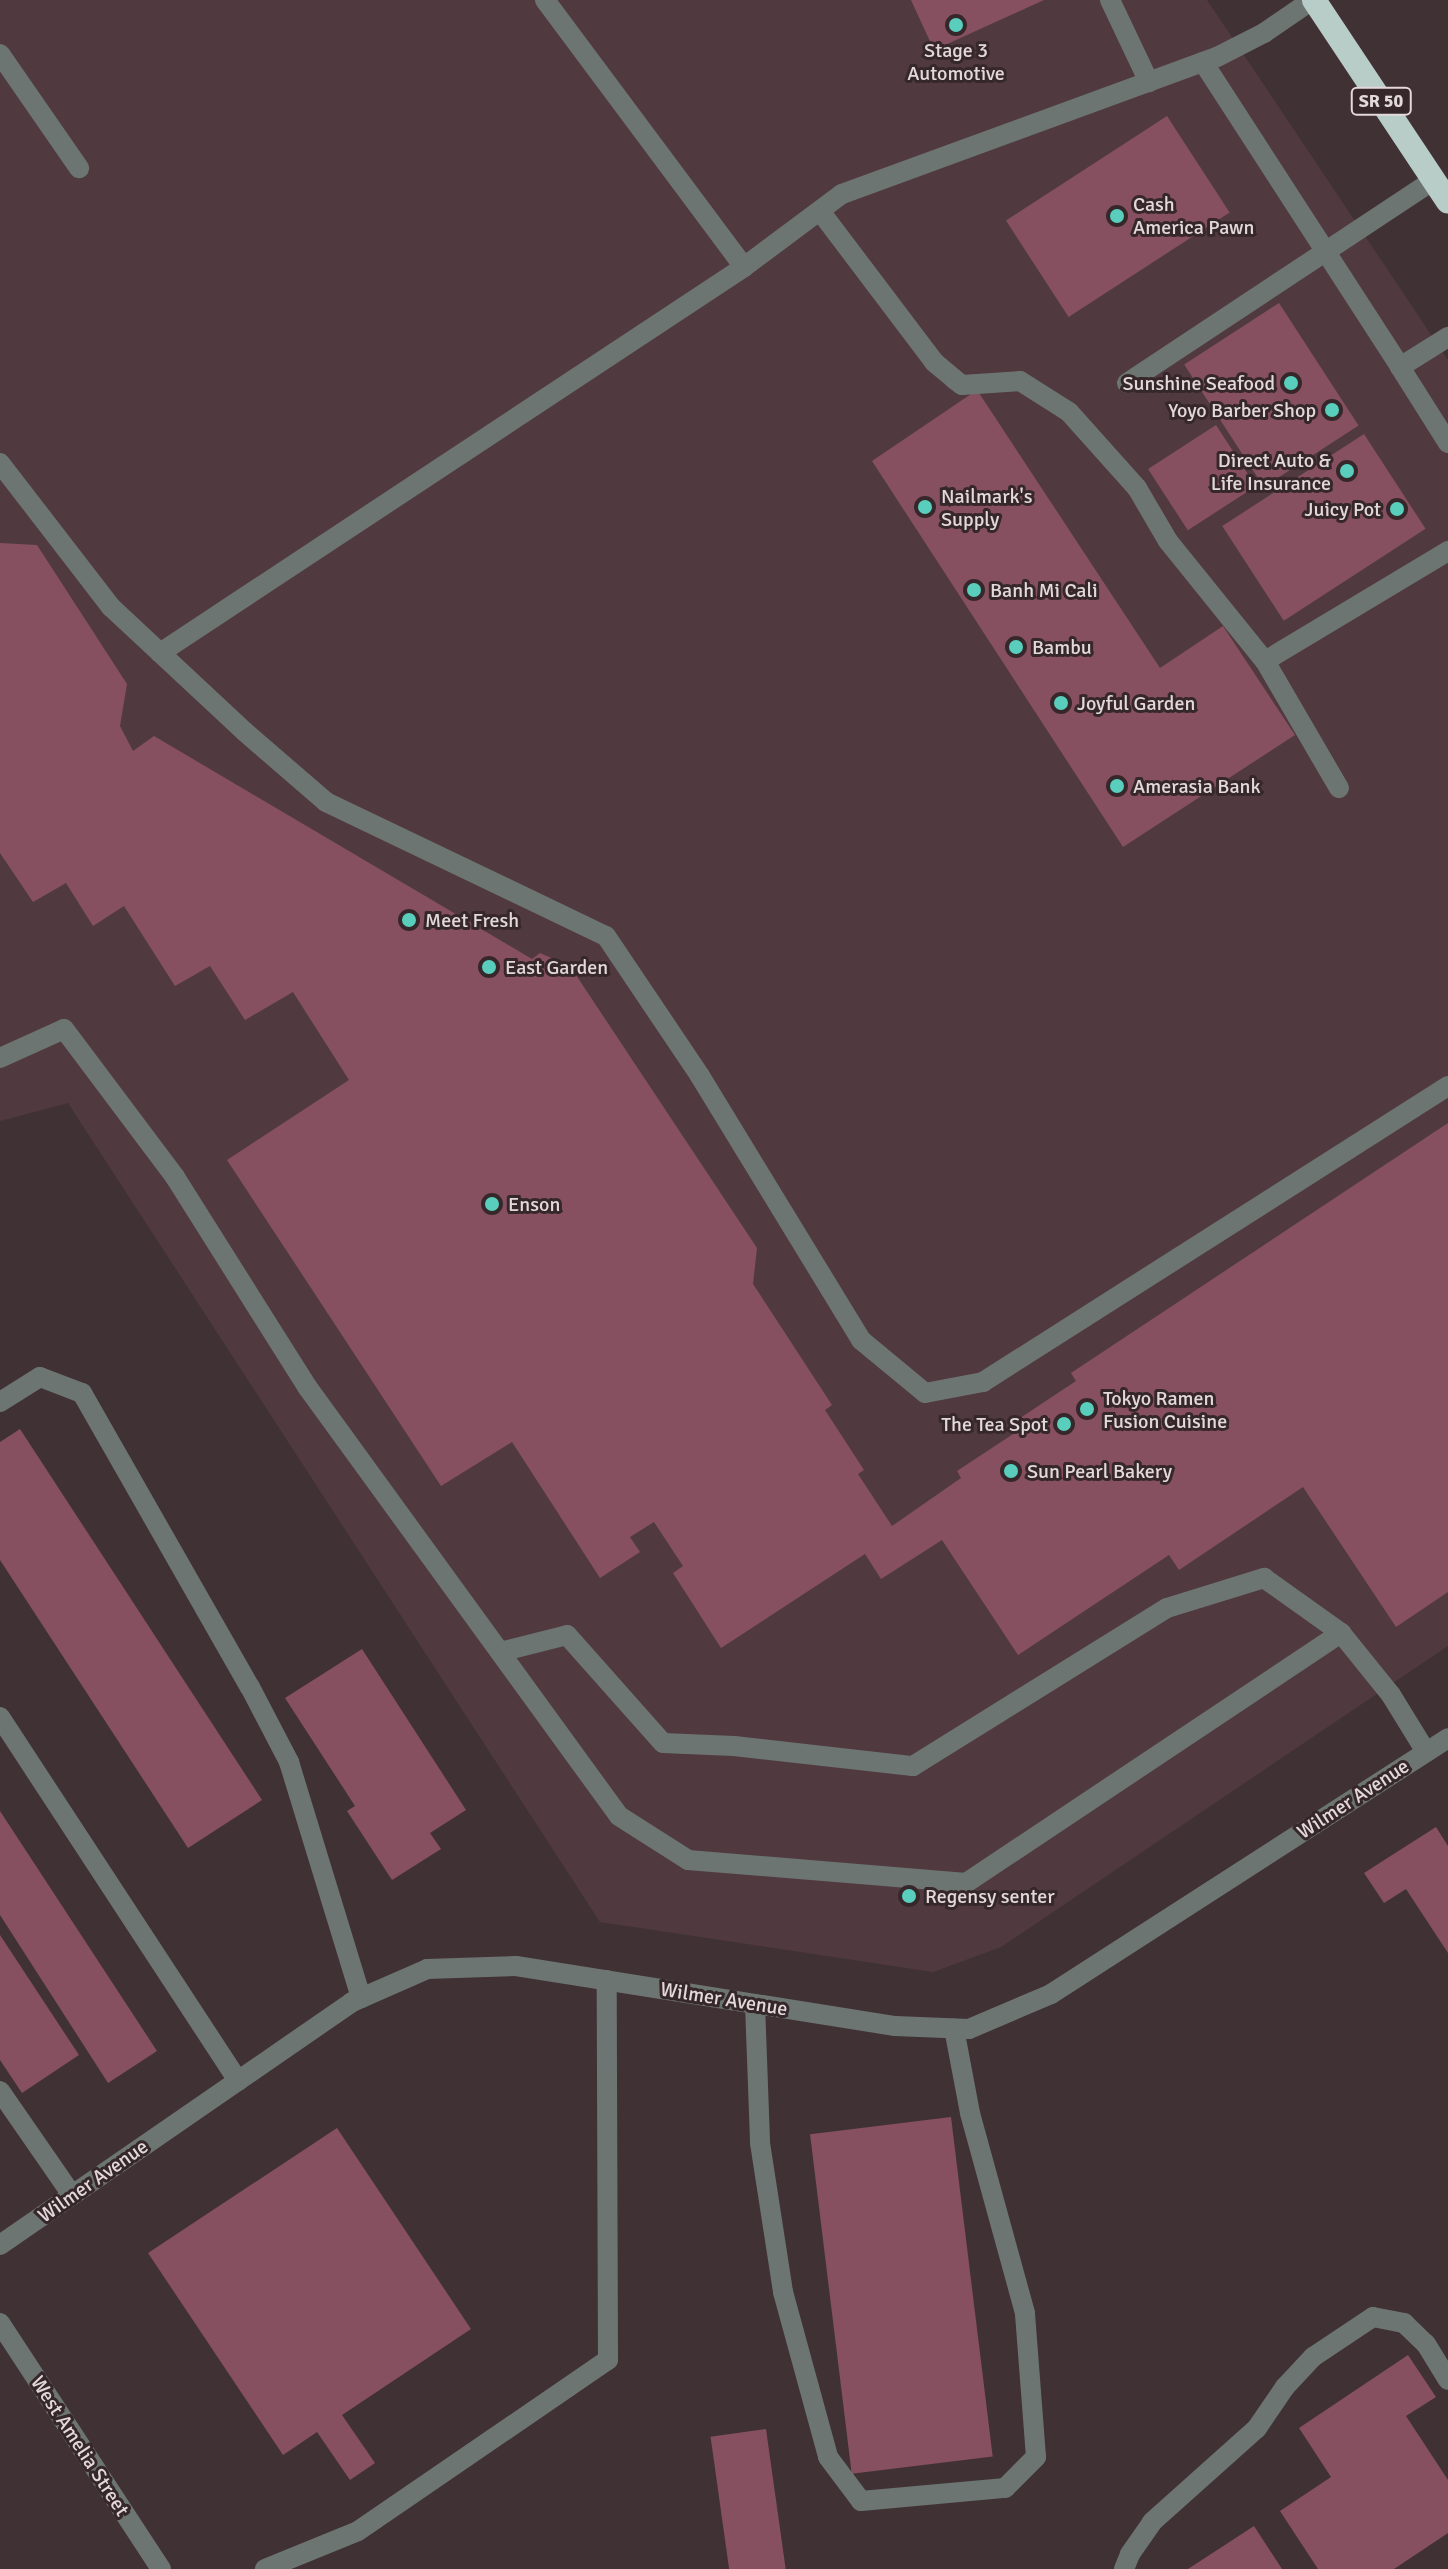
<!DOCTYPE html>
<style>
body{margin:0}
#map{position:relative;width:1448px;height:2569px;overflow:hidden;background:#403135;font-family:Signika,sans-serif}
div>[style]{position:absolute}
.built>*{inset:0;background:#503a40}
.building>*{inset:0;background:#865060;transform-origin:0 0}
.minor>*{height:20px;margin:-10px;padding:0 10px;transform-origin:10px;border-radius:10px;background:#6d7573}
.highway>*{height:24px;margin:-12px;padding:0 12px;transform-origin:12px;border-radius:12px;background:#b8ccc8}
.dots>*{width:22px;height:22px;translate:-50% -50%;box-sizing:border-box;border:4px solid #36272b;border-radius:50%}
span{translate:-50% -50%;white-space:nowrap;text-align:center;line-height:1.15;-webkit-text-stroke:6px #36272b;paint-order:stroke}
.shield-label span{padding:2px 6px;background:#36272b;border:2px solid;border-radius:6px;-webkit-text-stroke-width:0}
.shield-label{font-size:18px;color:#e3d9db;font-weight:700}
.poi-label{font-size:20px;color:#e3d9db}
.left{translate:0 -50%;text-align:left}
.right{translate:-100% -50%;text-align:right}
.street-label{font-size:20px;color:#e3d9db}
</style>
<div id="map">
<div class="built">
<div style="clip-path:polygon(0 0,1207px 0,1448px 360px,1448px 1646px,1001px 1947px,933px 1972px,600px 1922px,68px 1103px,0 1121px)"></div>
</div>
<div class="building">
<div style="clip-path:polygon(911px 0,1044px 0,934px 50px)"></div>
<div style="left:1167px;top:116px;width:115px;height:192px;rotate:57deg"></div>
<div style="left:1279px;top:303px;width:146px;height:113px;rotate:57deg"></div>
<div style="clip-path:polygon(977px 390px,1160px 668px,1223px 626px,1295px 735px,1123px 847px,872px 461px)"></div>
<div style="left:1216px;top:425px;width:73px;height:81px;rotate:57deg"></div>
<div style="left:1364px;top:434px;width:113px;height:169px;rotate:57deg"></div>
<div style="clip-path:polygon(0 543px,37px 545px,127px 684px,120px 726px,133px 751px,154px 736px,532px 959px,540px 953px,570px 966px,757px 1248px,753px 1284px,832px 1405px,825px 1410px,864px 1470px,858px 1474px,892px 1526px,961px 1478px,957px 1471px,1019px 1430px,1014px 1422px,1076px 1381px,1071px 1373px,1448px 1123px,1448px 1592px,1396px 1627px,1303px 1487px,1179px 1570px,1169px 1555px,1018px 1655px,942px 1540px,881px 1579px,865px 1554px,721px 1648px,673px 1573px,683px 1566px,654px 1522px,630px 1537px,640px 1552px,600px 1578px,512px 1442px,441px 1486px,227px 1160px,349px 1080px,293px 992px,245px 1020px,210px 966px,175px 986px,124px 906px,93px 926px,66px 883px,33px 902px,0 853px)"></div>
<div style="clip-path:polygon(20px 1429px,262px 1800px,188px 1848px,0 1560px,0 1442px)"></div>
<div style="clip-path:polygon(362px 1649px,466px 1810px,430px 1833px,441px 1849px,392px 1880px,347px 1811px,355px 1806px,285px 1698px)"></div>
<div style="clip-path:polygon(0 1811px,157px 2051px,108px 2083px,0 1915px)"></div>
<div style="clip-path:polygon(1436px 1827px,1448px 1846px,1448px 1953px,1406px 1889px,1384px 1903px,1364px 1873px)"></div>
<div style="clip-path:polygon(0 1935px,79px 2055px,22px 2093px,0 2060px)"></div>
<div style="left:951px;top:2117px;width:342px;height:142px;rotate:83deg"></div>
<div style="clip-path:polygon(337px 2128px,471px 2329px,342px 2415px,375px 2463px,350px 2480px,317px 2432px,283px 2455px,148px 2253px)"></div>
<div style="clip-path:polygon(1408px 2355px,1436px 2397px,1406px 2416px,1448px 2480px,1448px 2533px,1394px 2569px,1318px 2569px,1280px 2511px,1331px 2477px,1299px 2428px)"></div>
<div style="left:766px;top:2429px;width:141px;height:56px;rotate:82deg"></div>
<div style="clip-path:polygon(1254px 2526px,1282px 2569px,1188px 2569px)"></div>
</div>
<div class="minor">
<div style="left:545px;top:0;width:333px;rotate:53.3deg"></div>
<div style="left:744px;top:267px;width:122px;rotate:-36.7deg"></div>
<div style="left:842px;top:194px;width:399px;rotate:-20.1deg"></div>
<div style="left:1217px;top:57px;width:53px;rotate:-27.1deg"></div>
<div style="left:1264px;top:33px;width:58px;rotate:-34.5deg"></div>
<div style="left:1110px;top:0;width:91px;rotate:64.6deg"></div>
<div style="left:0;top:54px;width:139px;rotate:55.3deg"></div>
<div style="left:1203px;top:62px;width:363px;rotate:57.1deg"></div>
<div style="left:1400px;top:367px;width:57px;rotate:-32deg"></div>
<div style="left:820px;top:211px;width:189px;rotate:52.9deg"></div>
<div style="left:934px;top:362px;width:26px;rotate:40deg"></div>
<div style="left:954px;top:379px;width:10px;rotate:37deg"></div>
<div style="left:962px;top:385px;width:58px;rotate:-3.9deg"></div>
<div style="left:1020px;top:381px;width:58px;rotate:32.3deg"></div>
<div style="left:1069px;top:412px;width:102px;rotate:48.2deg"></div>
<div style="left:1137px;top:488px;width:61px;rotate:59.7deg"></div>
<div style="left:1168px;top:541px;width:154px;rotate:51.1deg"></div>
<div style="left:1265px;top:661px;width:147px;rotate:59.8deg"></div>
<div style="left:1400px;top:367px;width:90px;rotate:57.7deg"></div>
<div style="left:1127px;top:383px;width:368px;rotate:-33.5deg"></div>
<div style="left:0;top:463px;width:182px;rotate:52.4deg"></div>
<div style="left:111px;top:607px;width:183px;rotate:43deg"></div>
<div style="left:245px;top:732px;width:107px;rotate:40.8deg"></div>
<div style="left:326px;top:802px;width:310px;rotate:25.6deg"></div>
<div style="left:606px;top:936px;width:169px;rotate:56.1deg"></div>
<div style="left:700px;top:1076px;width:309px;rotate:58.6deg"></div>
<div style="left:861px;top:1340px;width:83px;rotate:39.6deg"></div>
<div style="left:925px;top:1393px;width:59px;rotate:-10.7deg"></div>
<div style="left:983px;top:1382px;width:551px;rotate:-32.48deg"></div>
<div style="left:160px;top:653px;width:700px;rotate:-33.46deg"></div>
<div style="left:1265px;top:661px;width:214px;rotate:-31deg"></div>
<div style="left:0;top:1058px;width:70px;rotate:-24.4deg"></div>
<div style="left:64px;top:1029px;width:185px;rotate:53.1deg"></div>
<div style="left:175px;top:1177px;width:249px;rotate:57.8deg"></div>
<div style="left:308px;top:1388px;width:529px;rotate:54deg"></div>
<div style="left:619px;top:1816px;width:82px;rotate:32.5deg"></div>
<div style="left:688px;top:1860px;width:279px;rotate:4.7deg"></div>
<div style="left:966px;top:1883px;width:451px;rotate:-33.7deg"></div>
<div style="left:1341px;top:1633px;width:80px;rotate:51.1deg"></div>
<div style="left:1391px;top:1695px;width:67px;rotate:58.4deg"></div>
<div style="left:0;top:1402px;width:47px;rotate:-32deg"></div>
<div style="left:40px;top:1377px;width:45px;rotate:20.9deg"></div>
<div style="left:82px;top:1393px;width:339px;rotate:60.3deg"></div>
<div style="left:250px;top:1687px;width:85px;rotate:62.5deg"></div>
<div style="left:289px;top:1762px;width:247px;rotate:73deg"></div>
<div style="left:500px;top:1652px;width:69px;rotate:-14.2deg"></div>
<div style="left:567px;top:1635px;width:144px;rotate:48.4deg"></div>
<div style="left:663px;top:1743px;width:71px;rotate:2.4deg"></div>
<div style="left:734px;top:1746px;width:180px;rotate:6.4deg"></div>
<div style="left:913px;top:1766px;width:299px;rotate:-31.9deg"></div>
<div style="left:1167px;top:1608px;width:102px;rotate:-17.2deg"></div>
<div style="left:1264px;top:1578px;width:95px;rotate:35.5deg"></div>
<div style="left:0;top:1717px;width:435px;rotate:56.8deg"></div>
<div style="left:755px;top:2004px;width:139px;rotate:87.9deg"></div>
<div style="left:760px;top:2143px;width:151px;rotate:81.2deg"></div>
<div style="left:783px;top:2292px;width:171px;rotate:74.7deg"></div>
<div style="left:828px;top:2457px;width:55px;rotate:53.1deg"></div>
<div style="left:861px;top:2501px;width:145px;rotate:-5.2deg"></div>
<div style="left:1005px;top:2488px;width:44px;rotate:-45deg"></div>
<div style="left:1036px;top:2457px;width:144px;rotate:-94.4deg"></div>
<div style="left:1025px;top:2313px;width:207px;rotate:-105.4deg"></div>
<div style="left:970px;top:2113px;width:86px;rotate:-100.7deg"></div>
<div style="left:0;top:2091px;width:126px;rotate:55.3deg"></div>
<div style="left:0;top:2245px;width:428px;rotate:-34.6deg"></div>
<div style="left:352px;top:2002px;width:82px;rotate:-23.7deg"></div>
<div style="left:427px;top:1969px;width:89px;rotate:-1.9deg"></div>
<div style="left:516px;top:1966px;width:384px;rotate:9deg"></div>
<div style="left:895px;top:2026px;width:74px;rotate:2.3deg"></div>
<div style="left:969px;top:2029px;width:89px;rotate:-23.1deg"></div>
<div style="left:1051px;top:1994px;width:472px;rotate:-32.8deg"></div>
<div style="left:0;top:2323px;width:294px;rotate:56.8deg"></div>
<div style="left:265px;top:2569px;width:100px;rotate:-22.2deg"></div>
<div style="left:358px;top:2531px;width:303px;rotate:-34.4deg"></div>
<div style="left:608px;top:2360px;width:380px;rotate:-90.2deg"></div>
<div style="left:1124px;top:2569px;width:16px;rotate:-68deg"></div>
<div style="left:1130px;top:2554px;width:39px;rotate:-55deg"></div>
<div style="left:1152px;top:2522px;width:141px;rotate:-41.8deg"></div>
<div style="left:1257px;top:2428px;width:50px;rotate:-55.7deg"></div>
<div style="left:1285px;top:2387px;width:41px;rotate:-47deg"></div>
<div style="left:1313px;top:2357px;width:72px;rotate:-33.7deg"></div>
<div style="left:1373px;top:2317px;width:32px;rotate:11deg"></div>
<div style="left:1404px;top:2323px;width:30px;rotate:44deg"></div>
<div style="left:1426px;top:2344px;width:42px;rotate:58.6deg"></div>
</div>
<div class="highway">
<div style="left:1314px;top:0;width:242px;rotate:56.4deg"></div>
</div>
<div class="dots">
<div style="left:956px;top:25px;background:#5acebd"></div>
<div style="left:1117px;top:216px;background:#5acebd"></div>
<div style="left:1291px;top:383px;background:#5acebd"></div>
<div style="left:1332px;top:410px;background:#5acebd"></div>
<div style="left:1347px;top:471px;background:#5acebd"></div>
<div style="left:925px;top:507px;background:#5acebd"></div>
<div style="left:1397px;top:509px;background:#5acebd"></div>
<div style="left:974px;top:590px;background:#5acebd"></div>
<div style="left:1016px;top:647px;background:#5acebd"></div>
<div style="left:1061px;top:703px;background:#5acebd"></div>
<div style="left:1117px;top:786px;background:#5acebd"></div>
<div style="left:409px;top:920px;background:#5acebd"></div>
<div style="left:489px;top:967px;background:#5acebd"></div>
<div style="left:492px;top:1204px;background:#5acebd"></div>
<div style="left:1087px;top:1409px;background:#5acebd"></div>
<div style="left:1064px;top:1424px;background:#5acebd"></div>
<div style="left:1011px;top:1471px;background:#5acebd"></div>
<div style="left:909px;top:1896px;background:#5acebd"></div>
</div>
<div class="shield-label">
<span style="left:1381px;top:101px">SR 50</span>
</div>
<div class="poi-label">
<span style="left:956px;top:62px">Stage 3<br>Automotive</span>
<span class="left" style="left:1133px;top:216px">Cash<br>America Pawn</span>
<span class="right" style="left:1275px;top:383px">Sunshine Seafood</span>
<span class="right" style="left:1316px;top:410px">Yoyo Barber Shop</span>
<span class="right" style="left:1331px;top:472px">Direct Auto &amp;<br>Life Insurance</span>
<span class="left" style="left:941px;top:508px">Nailmark's<br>Supply</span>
<span class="right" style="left:1381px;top:509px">Juicy Pot</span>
<span class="left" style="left:990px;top:590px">Banh Mi Cali</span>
<span class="left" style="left:1032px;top:647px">Bambu</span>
<span class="left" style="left:1077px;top:703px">Joyful Garden</span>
<span class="left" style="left:1133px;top:786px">Amerasia Bank</span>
<span class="left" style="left:425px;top:920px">Meet Fresh</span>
<span class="left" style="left:505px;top:967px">East Garden</span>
<span class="left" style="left:508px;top:1204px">Enson</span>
<span class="left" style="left:1103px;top:1410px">Tokyo Ramen<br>Fusion Cuisine</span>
<span class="right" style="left:1048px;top:1424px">The Tea Spot</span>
<span class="left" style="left:1027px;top:1471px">Sun Pearl Bakery</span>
<span class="left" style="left:925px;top:1896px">Regensy senter</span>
</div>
<div class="street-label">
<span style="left:1353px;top:1799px;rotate:-33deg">Wilmer Avenue</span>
<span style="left:724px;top:1999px;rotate:9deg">Wilmer Avenue</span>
<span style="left:93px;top:2181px;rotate:-35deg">Wilmer Avenue</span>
<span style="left:80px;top:2446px;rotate:57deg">West Amelia Street</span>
</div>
</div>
